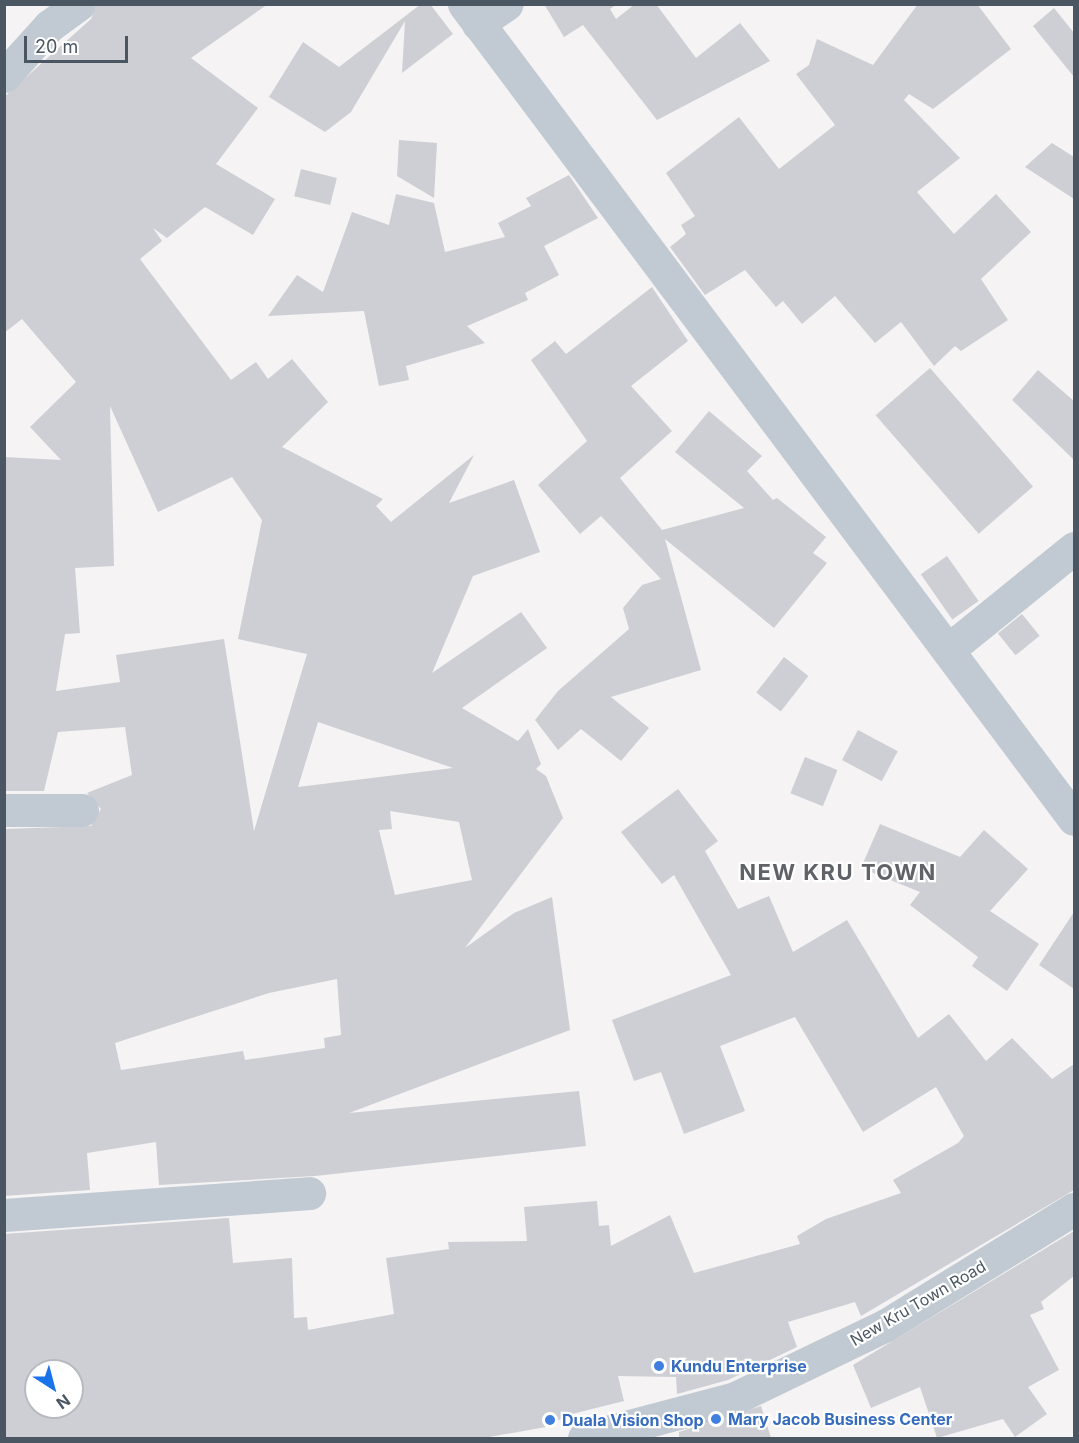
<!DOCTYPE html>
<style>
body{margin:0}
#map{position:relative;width:1079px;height:1443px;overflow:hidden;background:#f5f3f3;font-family:Inter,sans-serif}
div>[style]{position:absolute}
.building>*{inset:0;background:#cdcfd5;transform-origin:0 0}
.minor>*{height:33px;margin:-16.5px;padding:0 16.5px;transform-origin:16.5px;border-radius:16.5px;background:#c1cad2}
.dots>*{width:16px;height:16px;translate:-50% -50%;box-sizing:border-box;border:3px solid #fff;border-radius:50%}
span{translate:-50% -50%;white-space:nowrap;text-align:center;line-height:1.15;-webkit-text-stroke:4.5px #fff;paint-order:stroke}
.street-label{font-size:16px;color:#4a5661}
.shop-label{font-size:16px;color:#366cbe;font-weight:700}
.left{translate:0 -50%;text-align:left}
.district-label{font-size:22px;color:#5f6368;font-weight:700;letter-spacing:1.5px}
.frame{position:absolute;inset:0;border:6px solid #4a5661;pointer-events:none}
.north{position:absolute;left:24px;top:1359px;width:60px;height:60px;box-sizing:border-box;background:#fff;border:2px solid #b7bbc0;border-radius:50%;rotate:144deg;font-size:16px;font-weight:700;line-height:24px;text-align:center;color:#4a5661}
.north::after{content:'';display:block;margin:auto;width:21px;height:27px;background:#1a73e8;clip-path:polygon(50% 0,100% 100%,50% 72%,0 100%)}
.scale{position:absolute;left:24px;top:36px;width:104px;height:27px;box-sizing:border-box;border:3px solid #4a5661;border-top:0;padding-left:8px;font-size:18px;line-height:21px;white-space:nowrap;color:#4a5661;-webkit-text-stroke:4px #fff;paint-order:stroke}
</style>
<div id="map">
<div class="building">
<div style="clip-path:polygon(evenodd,97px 4px,268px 4px,191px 58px,258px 108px,216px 164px,275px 199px,253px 235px,205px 207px,167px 238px,153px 228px,162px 241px,140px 259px,231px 380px,256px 362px,268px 379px,292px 359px,328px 402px,282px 447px,383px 499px,376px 506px,391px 522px,474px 455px,449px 503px,514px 480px,540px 552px,473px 576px,432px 673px,521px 612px,547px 648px,462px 708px,518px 741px,528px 729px,541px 764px,536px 769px,546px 776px,563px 818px,465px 948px,514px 913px,552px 897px,570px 1030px,349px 1113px,579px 1091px,586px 1146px,315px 1176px,159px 1185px,156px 1142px,87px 1153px,90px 1190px,4px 1196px,4px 829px,91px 826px,101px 809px,87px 793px,132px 775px,125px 727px,58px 732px,44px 791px,4px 791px,4px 457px,61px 460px,30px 427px,76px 382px,22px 319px,4px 333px,4px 97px,91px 19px,97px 4px,110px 406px,158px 512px,232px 477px,262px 520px,238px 639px,307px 654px,254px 831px,224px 639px,116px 655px,120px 682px,56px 691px,65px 634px,80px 633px,75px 568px,114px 566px,110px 406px,97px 4px,318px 722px,453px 768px,298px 787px,318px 722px,97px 4px,390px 811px,459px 822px,472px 880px,395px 895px,379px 830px,392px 829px,390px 811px,97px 4px,337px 979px,341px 1035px,324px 1038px,325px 1048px,245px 1060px,243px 1051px,121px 1070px,115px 1043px,269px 993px,337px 979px)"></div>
<div style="clip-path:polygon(421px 4px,430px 4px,453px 34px,402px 73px,405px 21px,351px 112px,325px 132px,269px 97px,303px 42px,339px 67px)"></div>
<div style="clip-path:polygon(544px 4px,617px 4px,610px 9px,616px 19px,635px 4px,656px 4px,696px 58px,740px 23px,770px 61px,657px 120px,583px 25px,564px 37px)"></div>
<div style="clip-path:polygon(918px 4px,977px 4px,1011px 49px,933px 109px,909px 94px,904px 100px,960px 158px,917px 192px,954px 234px,996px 194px,1031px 232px,981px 279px,1008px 320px,961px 351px,955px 346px,934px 366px,901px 322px,875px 343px,835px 296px,802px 324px,783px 301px,776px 307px,745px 270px,705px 295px,670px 247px,686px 234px,681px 225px,695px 216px,666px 173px,739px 117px,779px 169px,835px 125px,796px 74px,809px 65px,817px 39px,873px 65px)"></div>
<div style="clip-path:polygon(1054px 8px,1074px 33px,1074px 77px,1033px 26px)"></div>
<div style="clip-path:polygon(399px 140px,437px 143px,434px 198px,397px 176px)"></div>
<div style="clip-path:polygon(1052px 143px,1074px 157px,1074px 199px,1025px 167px)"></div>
<div style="left:301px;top:169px;width:37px;height:28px;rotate:14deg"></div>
<div style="clip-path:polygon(569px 175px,598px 218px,544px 246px,559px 275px,525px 293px,528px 300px,467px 326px,485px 343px,406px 366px,409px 380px,379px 386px,364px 311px,268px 316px,297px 275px,323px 292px,352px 212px,389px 225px,396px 194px,434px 203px,445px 252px,505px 237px,498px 223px,531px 206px,526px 198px)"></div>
<div style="clip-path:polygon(652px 287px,688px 341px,631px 386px,672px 431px,620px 478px,662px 530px,744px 508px,675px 452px,709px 411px,762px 456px,747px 471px,773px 500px,777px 498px,826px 537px,813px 553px,827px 563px,774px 628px,665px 539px,701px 670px,611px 697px,649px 728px,621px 761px,581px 729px,558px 750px,535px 720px,558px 691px,629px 629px,623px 608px,642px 585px,661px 579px,601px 516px,580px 534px,538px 485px,587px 441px,531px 360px,555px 341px,566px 354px)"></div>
<div style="left:930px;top:368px;width:157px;height:72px;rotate:49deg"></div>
<div style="clip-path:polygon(1038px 370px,1074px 401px,1074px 460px,1012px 400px)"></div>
<div style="left:947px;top:556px;width:55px;height:32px;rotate:55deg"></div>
<div style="left:1022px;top:614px;width:28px;height:31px;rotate:51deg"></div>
<div style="left:784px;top:657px;width:31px;height:45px;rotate:38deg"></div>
<div style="left:858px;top:730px;width:45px;height:34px;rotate:28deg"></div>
<div style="left:805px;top:757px;width:35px;height:39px;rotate:22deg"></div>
<div style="clip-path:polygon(evenodd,678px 789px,718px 841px,705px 851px,738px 909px,769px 896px,793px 952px,847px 920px,918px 1038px,949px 1014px,986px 1061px,1012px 1038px,1052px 1079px,1074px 1064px,1074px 1190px,861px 1316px,855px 1302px,788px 1322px,797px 1347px,728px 1380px,677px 1394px,676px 1377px,618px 1376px,624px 1401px,568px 1415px,546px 1427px,483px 1438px,4px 1438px,4px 1234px,229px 1218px,233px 1263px,292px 1258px,294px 1318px,307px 1317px,308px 1330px,394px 1314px,386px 1258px,449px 1249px,448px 1242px,527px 1241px,524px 1207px,597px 1201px,599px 1226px,609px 1225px,611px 1246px,670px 1215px,694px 1273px,800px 1244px,797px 1236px,826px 1219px,901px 1193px,893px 1180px,958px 1143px,964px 1136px,936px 1087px,863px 1132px,795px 1017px,720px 1046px,745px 1111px,684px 1134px,661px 1072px,634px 1081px,612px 1020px,731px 975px,674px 875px,662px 884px,621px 832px,678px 789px,36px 1371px,72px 1371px,72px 1407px,36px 1407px,36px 1371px)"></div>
<div style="clip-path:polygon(880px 824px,960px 857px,984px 830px,1028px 869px,990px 911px,1039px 944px,1007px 991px,972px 966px,978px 957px,910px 905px,920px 892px,861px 868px)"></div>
<div style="clip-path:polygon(1074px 912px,1074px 989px,1039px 965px)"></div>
<div style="clip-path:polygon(1074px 1231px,1074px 1276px,1041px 1302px,1044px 1309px,1030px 1315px,1059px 1370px,1028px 1387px,1047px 1414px,1015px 1437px,1003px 1419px,937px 1438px,920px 1387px,871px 1408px,853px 1365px)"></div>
<div style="clip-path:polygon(761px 1406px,771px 1438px,679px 1438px,679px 1432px)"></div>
</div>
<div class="minor">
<div style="left:464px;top:4px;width:1018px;rotate:53.19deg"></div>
<div style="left:478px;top:24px;width:35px;rotate:-35deg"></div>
<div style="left:4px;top:76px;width:67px;rotate:-48deg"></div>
<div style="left:49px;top:26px;width:37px;rotate:-36deg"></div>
<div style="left:948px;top:650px;width:162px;rotate:-39deg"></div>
<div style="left:4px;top:810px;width:78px"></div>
<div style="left:4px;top:1215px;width:306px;rotate:-4.1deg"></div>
<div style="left:584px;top:1438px;width:156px;rotate:-14.8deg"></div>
<div style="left:735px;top:1398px;width:168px;rotate:-25.8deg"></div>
<div style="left:886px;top:1325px;width:221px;rotate:-31.7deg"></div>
</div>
<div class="dots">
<div style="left:659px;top:1366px;background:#3f7fe0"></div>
<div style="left:716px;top:1419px;background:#3f7fe0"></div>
<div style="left:550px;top:1420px;background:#3f7fe0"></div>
</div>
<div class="street-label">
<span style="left:918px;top:1303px;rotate:-30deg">New Kru Town Road</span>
</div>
<div class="shop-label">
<span class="left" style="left:671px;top:1366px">Kundu Enterprise</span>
<span class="left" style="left:728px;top:1419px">Mary Jacob Business Center</span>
<span class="left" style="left:562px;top:1420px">Duala Vision Shop</span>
</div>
<div class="district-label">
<span style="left:838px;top:873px">NEW KRU TOWN</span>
</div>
<div class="frame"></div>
<div class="north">N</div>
<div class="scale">20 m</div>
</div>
